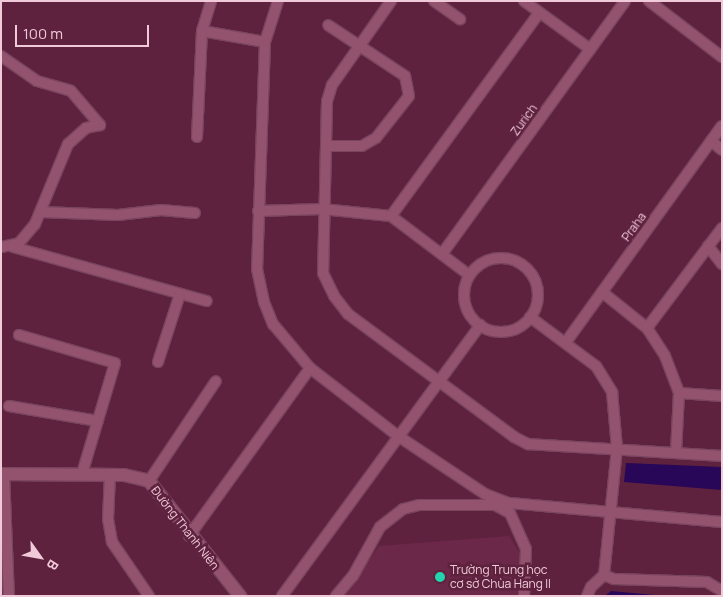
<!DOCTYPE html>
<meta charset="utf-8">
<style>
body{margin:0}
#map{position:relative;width:723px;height:597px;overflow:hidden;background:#5e223f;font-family:Manrope,sans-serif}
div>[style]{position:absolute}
.built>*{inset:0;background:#6c2849}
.water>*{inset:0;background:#280658}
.roads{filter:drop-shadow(1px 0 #78445e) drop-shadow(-1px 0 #78445e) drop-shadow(0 1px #78445e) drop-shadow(0 -1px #78445e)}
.minor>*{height:10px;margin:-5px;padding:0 5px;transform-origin:5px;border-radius:5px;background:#93526e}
.minor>.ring{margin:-5px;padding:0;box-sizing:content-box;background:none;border:10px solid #93526e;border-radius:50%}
.tertiary>*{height:12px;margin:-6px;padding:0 6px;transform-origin:6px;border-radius:6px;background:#93526e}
.dots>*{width:14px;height:14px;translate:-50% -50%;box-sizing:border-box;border:2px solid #5e223f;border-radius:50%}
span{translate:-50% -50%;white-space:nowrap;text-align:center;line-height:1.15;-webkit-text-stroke:5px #5e223f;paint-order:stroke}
.street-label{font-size:12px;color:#f0cad8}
.poi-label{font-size:12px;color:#f0cad8}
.left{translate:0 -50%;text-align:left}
.frame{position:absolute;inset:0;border:2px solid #f0cad8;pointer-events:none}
.north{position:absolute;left:15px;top:532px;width:50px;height:50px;-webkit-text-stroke:4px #5e223f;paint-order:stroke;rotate:122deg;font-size:14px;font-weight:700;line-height:20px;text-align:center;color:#f0cad8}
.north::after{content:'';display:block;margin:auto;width:18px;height:22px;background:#f0cad8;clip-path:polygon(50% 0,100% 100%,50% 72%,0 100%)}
.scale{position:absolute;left:15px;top:25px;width:134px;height:22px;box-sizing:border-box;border:2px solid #f0cad8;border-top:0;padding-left:6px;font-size:15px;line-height:18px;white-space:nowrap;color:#f0cad8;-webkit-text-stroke:4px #5e223f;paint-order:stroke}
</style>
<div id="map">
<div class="built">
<div style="clip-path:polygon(509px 536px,524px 560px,520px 596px,343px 596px,379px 546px)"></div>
</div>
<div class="water">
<div style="clip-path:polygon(626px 463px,722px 467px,722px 490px,624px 482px)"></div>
<div style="clip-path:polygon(611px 591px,654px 595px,654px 596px,605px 596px)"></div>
</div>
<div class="roads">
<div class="minor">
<div style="left:278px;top:1px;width:43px;rotate:107.6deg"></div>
<div style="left:265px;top:42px;width:227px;rotate:92deg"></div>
<div style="left:257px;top:269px;width:34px;rotate:78deg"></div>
<div style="left:264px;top:302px;width:24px;rotate:68deg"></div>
<div style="left:273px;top:324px;width:57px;rotate:49.9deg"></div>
<div style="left:310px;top:368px;width:111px;rotate:37.7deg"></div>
<div style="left:398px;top:436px;width:105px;rotate:33.7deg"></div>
<div style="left:485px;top:494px;width:26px;rotate:21deg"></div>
<div style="left:509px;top:503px;width:214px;rotate:5.1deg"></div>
<div style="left:391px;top:1px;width:103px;rotate:125.1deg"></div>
<div style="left:332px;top:85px;width:17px;rotate:107deg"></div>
<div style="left:327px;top:101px;width:172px;rotate:91.3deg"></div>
<div style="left:323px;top:273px;width:25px;rotate:64deg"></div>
<div style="left:334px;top:296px;width:23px;rotate:52deg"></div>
<div style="left:348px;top:314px;width:207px;rotate:36.5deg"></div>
<div style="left:514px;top:437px;width:16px;rotate:27deg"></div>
<div style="left:528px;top:444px;width:194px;rotate:3.5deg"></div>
<div style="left:434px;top:1px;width:32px;rotate:35deg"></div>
<div style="left:524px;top:1px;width:82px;rotate:36deg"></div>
<div style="left:649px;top:1px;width:92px;rotate:37.5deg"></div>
<div style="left:202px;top:31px;width:64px;rotate:9.9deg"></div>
<div style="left:1px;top:56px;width:44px;rotate:34.8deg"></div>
<div style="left:37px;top:81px;width:35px;rotate:16deg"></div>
<div style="left:71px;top:91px;width:45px;rotate:49.5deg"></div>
<div style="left:100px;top:125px;width:14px;rotate:168deg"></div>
<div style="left:86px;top:128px;width:24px;rotate:138deg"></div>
<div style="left:68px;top:144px;width:87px;rotate:112.4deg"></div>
<div style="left:35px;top:224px;width:25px;rotate:130deg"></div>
<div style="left:19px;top:243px;width:18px;rotate:167deg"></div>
<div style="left:197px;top:137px;width:106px;rotate:-87.3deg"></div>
<div style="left:202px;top:31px;width:31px;rotate:-73deg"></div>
<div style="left:711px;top:141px;width:14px;rotate:39deg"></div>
<div style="left:326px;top:146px;width:36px"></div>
<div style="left:362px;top:146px;width:16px;rotate:-30deg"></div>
<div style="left:376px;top:138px;width:53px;rotate:-51.8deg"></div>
<div style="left:409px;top:96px;width:20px;rotate:-101deg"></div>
<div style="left:405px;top:76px;width:92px;rotate:-146.5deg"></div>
<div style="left:258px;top:211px;width:64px;rotate:-1.8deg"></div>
<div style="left:322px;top:209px;width:69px;rotate:5.8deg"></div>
<div style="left:391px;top:216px;width:98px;rotate:37.1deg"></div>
<div style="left:41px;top:212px;width:77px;rotate:2.2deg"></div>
<div style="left:118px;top:215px;width:43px;rotate:-6.6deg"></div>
<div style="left:161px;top:210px;width:34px;rotate:5deg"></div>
<div style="left:391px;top:216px;width:251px;rotate:-53.9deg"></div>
<div style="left:708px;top:246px;width:23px;rotate:52deg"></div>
<div style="left:13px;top:247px;width:201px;rotate:15.6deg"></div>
<div style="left:442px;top:254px;width:312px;rotate:-54.1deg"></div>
<div class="ring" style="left:464px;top:258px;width:64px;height:64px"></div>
<div style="left:602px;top:292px;width:58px;rotate:38.7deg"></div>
<div style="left:647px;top:328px;width:33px;rotate:57deg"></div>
<div style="left:665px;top:356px;width:40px;rotate:69deg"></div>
<div style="left:679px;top:393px;width:59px;rotate:92.9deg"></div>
<div style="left:530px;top:317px;width:82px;rotate:36.6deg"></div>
<div style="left:596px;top:366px;width:31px;rotate:58deg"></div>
<div style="left:612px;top:392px;width:56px;rotate:84.9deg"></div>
<div style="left:617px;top:448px;width:128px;rotate:95.8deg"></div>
<div style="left:604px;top:575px;width:11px;rotate:22deg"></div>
<div style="left:614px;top:579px;width:93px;rotate:1.8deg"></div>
<div style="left:707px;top:582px;width:17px;rotate:31deg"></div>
<div style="left:647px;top:328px;width:125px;rotate:-53.1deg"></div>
<div style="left:19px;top:335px;width:100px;rotate:16.3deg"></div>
<div style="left:115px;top:363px;width:116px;rotate:106.6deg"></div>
<div style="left:566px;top:342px;width:266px;rotate:-54.2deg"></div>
<div style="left:158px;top:362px;width:71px;rotate:-72.1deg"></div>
<div style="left:679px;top:393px;width:43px;rotate:4deg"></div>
<div style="left:9px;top:406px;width:90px;rotate:9.6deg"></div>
<div style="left:4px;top:474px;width:122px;rotate:87.7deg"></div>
<div style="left:110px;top:475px;width:44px;rotate:92.6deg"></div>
<div style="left:108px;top:519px;width:23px;rotate:80deg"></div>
<div style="left:112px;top:542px;width:65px;rotate:55.6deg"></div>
<div style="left:149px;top:481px;width:120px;rotate:-56.2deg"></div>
<div style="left:189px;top:536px;width:207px;rotate:-54.2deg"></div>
<div style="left:282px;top:596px;width:336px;rotate:-53.8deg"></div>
<div style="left:336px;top:596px;width:26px;rotate:-50deg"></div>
<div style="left:353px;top:576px;width:56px;rotate:-61.1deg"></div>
<div style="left:380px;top:527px;width:29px;rotate:-38deg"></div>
<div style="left:403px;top:509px;width:16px;rotate:-14deg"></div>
<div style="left:419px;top:505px;width:76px"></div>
<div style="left:495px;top:505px;width:17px;rotate:28deg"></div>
<div style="left:510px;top:513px;width:39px;rotate:66deg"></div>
<div style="left:526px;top:549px;width:47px;rotate:92.4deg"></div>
<div style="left:587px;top:596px;width:10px;rotate:-66deg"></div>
<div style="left:591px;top:587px;width:18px;rotate:-43deg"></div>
</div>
<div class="tertiary">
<div style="left:1px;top:474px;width:123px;rotate:0.5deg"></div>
<div style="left:124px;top:475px;width:26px;rotate:13deg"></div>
<div style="left:149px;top:481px;width:147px;rotate:51.6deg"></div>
</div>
</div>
<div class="dots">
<div style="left:440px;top:577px;background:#23d5af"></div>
</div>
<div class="street-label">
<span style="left:524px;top:120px;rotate:-54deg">Zurich</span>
<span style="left:634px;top:227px;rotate:-54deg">Praha</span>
<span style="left:185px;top:528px;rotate:52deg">Đường Thanh Niên</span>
</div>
<div class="poi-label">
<span class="left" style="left:450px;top:577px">Trường Trung học<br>cơ sở Chùa Hang II</span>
</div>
<div class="frame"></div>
<div class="north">B</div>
<div class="scale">100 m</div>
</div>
